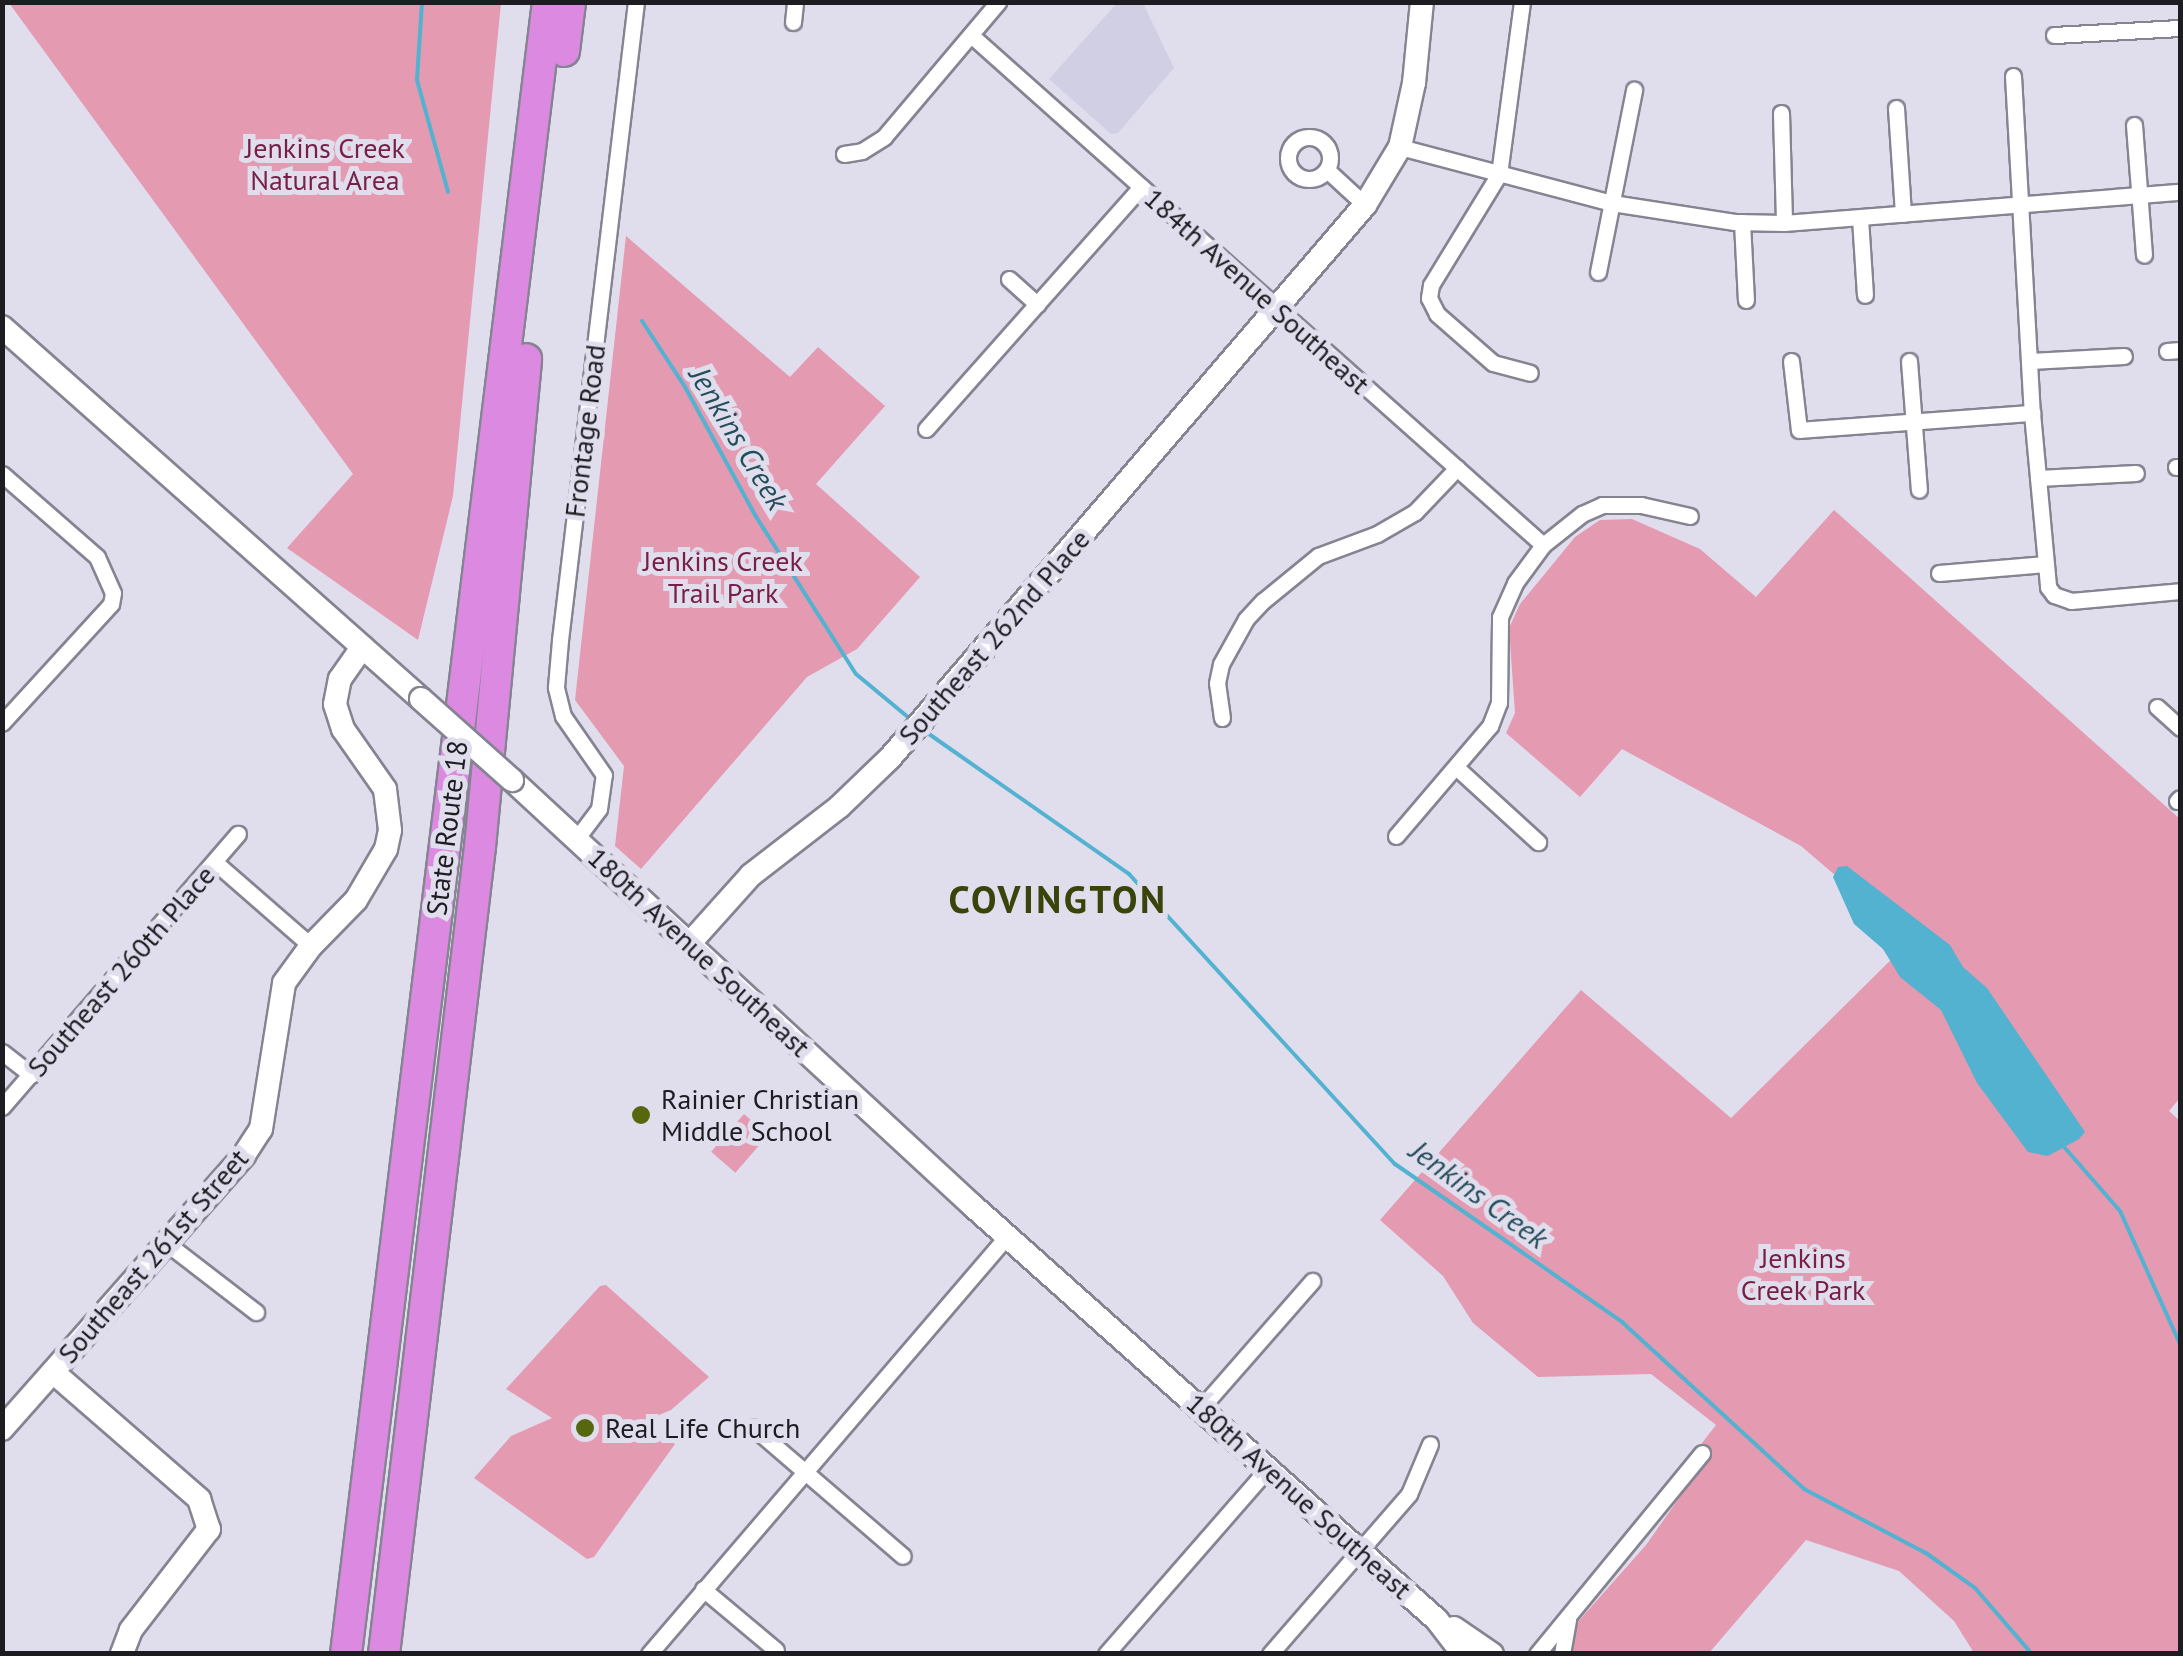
<!DOCTYPE html>
<style>
body{margin:0}
#map{position:relative;width:2183px;height:1656px;overflow:hidden;background:#e0deed;font-family:"PT Sans",sans-serif}
div>[style]{position:absolute}
.built>*{inset:0;background:#d1cfe4}
.green>*{inset:0;background:#e49ab1;transform-origin:0 0}
.water>*{inset:0;background:#54b2d1}
.stream>*{height:4px;margin:-2px;padding:0 2px;transform-origin:2px;border-radius:2px;background:#54b2d1}
.roads{filter:drop-shadow(2px 0 #858491) drop-shadow(-2px 0 #858491) drop-shadow(0 2px #858491) drop-shadow(0 -2px #858491)}
.street>*{height:15px;margin:-7.5px;padding:0 7.5px;transform-origin:7.5px;border-radius:7.5px;background:#fff}
.street>.ring{margin:-7.5px;padding:0;box-sizing:content-box;background:none;border:15px solid #fff;border-radius:50%}
.secondary>*{height:22px;margin:-11px;padding:0 11px;transform-origin:11px;border-radius:11px;background:#fff}
.highway>*{height:30px;margin:-15px;padding:0 15px;transform-origin:15px;border-radius:15px;background:#dc89e1}
.bridges{filter:drop-shadow(2px 0 #858491) drop-shadow(-2px 0 #858491) drop-shadow(0 2px #858491) drop-shadow(0 -2px #858491)}
.secondary-bridge>*{height:22px;margin:-11px;padding:0 11px;transform-origin:11px;border-radius:11px;background:#fff}
.dots>*{width:28px;height:28px;translate:-50% -50%;box-sizing:border-box;border:5px solid #e0deed;border-radius:50%}
span{translate:-50% -50%;white-space:nowrap;text-align:center;line-height:1.15;-webkit-text-stroke:10px #e0deed;paint-order:stroke}
.park-label{font-size:28px;color:#791f45}
.street-label{font-size:28px;color:#1c1c21}
.poi-label{font-size:28px;color:#1c1c21}
.left{translate:0 -50%;text-align:left}
.water-label{font-size:30px;color:#244d5b;font-style:italic}
.district-label{font-size:38px;color:#39440a;font-weight:700;letter-spacing:2.5px}
.frame{position:absolute;inset:0;border:5px solid #1c1c21;pointer-events:none}
</style>
<div id="map">
<div class="built">
<div style="clip-path:polygon(1117px 3px,1143px 3px,1174px 68px,1118px 133px,1111px 134px,1049px 79px)"></div>
</div>
<div class="green">
<div style="clip-path:polygon(9px 3px,501px 3px,453px 496px,418px 640px,287px 548px,353px 474px)"></div>
<div style="clip-path:polygon(626px 236px,790px 377px,818px 347px,885px 406px,816px 484px,920px 577px,857px 649px,807px 677px,641px 869px,615px 846px,624px 766px,575px 700px)"></div>
<div style="clip-path:polygon(1834px 510px,2180px 819px,2180px 1098px,2169px 1111px,2180px 1121px,2180px 1653px,1974px 1653px,1954px 1621px,1899px 1571px,1806px 1540px,1709px 1653px,1570px 1653px,1569px 1640px,1576px 1624px,1646px 1545px,1708px 1457px,1698px 1448px,1716px 1425px,1651px 1374px,1538px 1377px,1473px 1323px,1443px 1276px,1380px 1220px,1581px 990px,1731px 1118px,1911px 940px,1801px 846px,1622px 749px,1580px 797px,1506px 733px,1515px 713px,1509px 628px,1520px 604px,1575px 537px,1600px 520px,1632px 519px,1700px 549px,1756px 597px)"></div>
<div style="left:744px;top:1114px;width:32px;height:50px;rotate:41deg"></div>
<div style="clip-path:polygon(606px 1285px,709px 1377px,671px 1410px,640px 1423px,675px 1444px,594px 1557px,587px 1559px,474px 1478px,511px 1436px,552px 1418px,506px 1389px,600px 1286px)"></div>
</div>
<div class="water">
<div style="clip-path:polygon(1847px 866px,1950px 945px,1963px 967px,1987px 988px,2085px 1132px,2079px 1139px,2048px 1156px,2028px 1152px,2022px 1144px,1977px 1083px,1941px 1010px,1900px 977px,1883px 949px,1854px 924px,1833px 877px,1838px 867px)"></div>
</div>
<div class="stream">
<div style="left:422px;top:2px;width:78px;rotate:93.7deg"></div>
<div style="left:417px;top:80px;width:116px;rotate:74.5deg"></div>
<div style="left:642px;top:321px;width:79px;rotate:56.9deg"></div>
<div style="left:685px;top:387px;width:146px;rotate:61.3deg"></div>
<div style="left:755px;top:515px;width:188px;rotate:57.6deg"></div>
<div style="left:856px;top:674px;width:69px;rotate:39.7deg"></div>
<div style="left:929px;top:734px;width:244px;rotate:35deg"></div>
<div style="left:1129px;top:874px;width:394px;rotate:47.5deg"></div>
<div style="left:1395px;top:1164px;width:277px;rotate:34.8deg"></div>
<div style="left:1622px;top:1322px;width:247px;rotate:42.5deg"></div>
<div style="left:1804px;top:1489px;width:138px;rotate:27.7deg"></div>
<div style="left:1926px;top:1553px;width:60px;rotate:35.5deg"></div>
<div style="left:1975px;top:1588px;width:87px;rotate:49.2deg"></div>
<div style="left:2065px;top:1148px;width:84px;rotate:48.9deg"></div>
<div style="left:2120px;top:1211px;width:146px;rotate:65.7deg"></div>
</div>
<div class="roads">
<div class="street">
<div style="left:1522px;top:2px;width:174px;rotate:97.6deg"></div>
<div style="left:1499px;top:174px;width:130px;rotate:121.5deg"></div>
<div style="left:1431px;top:285px;width:13px;rotate:99deg"></div>
<div style="left:1429px;top:298px;width:18px;rotate:63deg"></div>
<div style="left:1437px;top:314px;width:74px;rotate:41.2deg"></div>
<div style="left:1493px;top:363px;width:38px;rotate:15deg"></div>
<div style="left:793px;top:22px;width:20px;rotate:-84deg"></div>
<div style="left:2054px;top:35px;width:126px;rotate:-3.2deg"></div>
<div style="left:972px;top:36px;width:765px;rotate:41.71deg"></div>
<div style="left:2013px;top:76px;width:338px;rotate:86.8deg"></div>
<div style="left:2032px;top:413px;width:175px;rotate:84.7deg"></div>
<div style="left:2048px;top:587px;width:10px;rotate:53deg"></div>
<div style="left:2054px;top:595px;width:18px;rotate:19deg"></div>
<div style="left:2071px;top:601px;width:109px;rotate:-5.2deg"></div>
<div style="left:1896px;top:108px;width:106px;rotate:86.2deg"></div>
<div style="left:1781px;top:113px;width:110px;rotate:88.4deg"></div>
<div style="left:2134px;top:125px;width:130px;rotate:85.6deg"></div>
<div class="ring" style="left:1288px;top:137px;width:27px;height:27px"></div>
<div style="left:1400px;top:147px;width:219px;rotate:14.8deg"></div>
<div style="left:1612px;top:203px;width:124px;rotate:8.8deg"></div>
<div style="left:1735px;top:222px;width:49px;rotate:1.2deg"></div>
<div style="left:1784px;top:223px;width:397px;rotate:-4.5deg"></div>
<div style="left:844px;top:154px;width:18px;rotate:-9deg"></div>
<div style="left:862px;top:151px;width:26px;rotate:-32deg"></div>
<div style="left:884px;top:137px;width:177px;rotate:-49.8deg"></div>
<div style="left:1327px;top:170px;width:52px;rotate:42.6deg"></div>
<div style="left:1860px;top:218px;width:77px;rotate:86.3deg"></div>
<div style="left:1742px;top:222px;width:78px;rotate:87.1deg"></div>
<div style="left:1598px;top:272px;width:186px;rotate:-78.8deg"></div>
<div style="left:1009px;top:279px;width:38px;rotate:42deg"></div>
<div style="left:2167px;top:351px;width:13px;rotate:-4deg"></div>
<div style="left:1791px;top:361px;width:69px;rotate:83.4deg"></div>
<div style="left:1799px;top:430px;width:234px;rotate:-4.2deg"></div>
<div style="left:1909px;top:361px;width:129px;rotate:85.6deg"></div>
<div style="left:2030px;top:361px;width:94px;rotate:-3deg"></div>
<div style="left:926px;top:429px;width:324px;rotate:-48.4deg"></div>
<div style="left:2176px;top:467px;width:4px"></div>
<div style="left:2px;top:474px;width:126px;rotate:41.1deg"></div>
<div style="left:97px;top:557px;width:39px;rotate:66deg"></div>
<div style="left:113px;top:593px;width:11px;rotate:100deg"></div>
<div style="left:111px;top:604px;width:161px;rotate:132.5deg"></div>
<div style="left:2038px;top:478px;width:98px;rotate:-2.9deg"></div>
<div style="left:1939px;top:573px;width:107px;rotate:-4.8deg"></div>
<div style="left:2157px;top:707px;width:31px;rotate:42deg"></div>
<div style="left:1222px;top:718px;width:35px;rotate:-98deg"></div>
<div style="left:1217px;top:683px;width:19px;rotate:-78deg"></div>
<div style="left:1221px;top:664px;width:51px;rotate:-60.9deg"></div>
<div style="left:1246px;top:619px;width:25px;rotate:-47deg"></div>
<div style="left:1263px;top:601px;width:71px;rotate:-39.3deg"></div>
<div style="left:1318px;top:556px;width:63px;rotate:-20.4deg"></div>
<div style="left:1377px;top:534px;width:44px;rotate:-30.1deg"></div>
<div style="left:1415px;top:512px;width:61px;rotate:-46.3deg"></div>
<div style="left:1457px;top:768px;width:110px;rotate:42.4deg"></div>
<div style="left:2177px;top:801px;width:4px;rotate:-45deg"></div>
<div style="left:1396px;top:836px;width:145px;rotate:-49.5deg"></div>
<div style="left:1490px;top:726px;width:25px;rotate:-69deg"></div>
<div style="left:1499px;top:703px;width:86px;rotate:-89.3deg"></div>
<div style="left:1500px;top:617px;width:37px;rotate:-66deg"></div>
<div style="left:1515px;top:583px;width:47px;rotate:-53.6deg"></div>
<div style="left:1543px;top:545px;width:50px;rotate:-38.5deg"></div>
<div style="left:1582px;top:514px;width:22px;rotate:-24deg"></div>
<div style="left:1602px;top:505px;width:39px"></div>
<div style="left:1641px;top:505px;width:50px;rotate:12.7deg"></div>
<div style="left:577px;top:838px;width:36px;rotate:-53deg"></div>
<div style="left:599px;top:809px;width:34px;rotate:-82deg"></div>
<div style="left:604px;top:775px;width:72px;rotate:-124.8deg"></div>
<div style="left:563px;top:716px;width:30px;rotate:-104deg"></div>
<div style="left:556px;top:687px;width:47px;rotate:-85.1deg"></div>
<div style="left:560px;top:640px;width:643px;rotate:-83.21deg"></div>
<div style="left:216px;top:863px;width:126px;rotate:41.1deg"></div>
<div style="left:2px;top:1052px;width:37px;rotate:38deg"></div>
<div style="left:2px;top:1107px;width:361px;rotate:-49.2deg"></div>
<div style="left:165px;top:1242px;width:115px;rotate:37.6deg"></div>
<div style="left:1201px;top:1408px;width:169px;rotate:-48.8deg"></div>
<div style="left:754px;top:1428px;width:196px;rotate:40.7deg"></div>
<div style="left:703px;top:1589px;width:95px;rotate:39.9deg"></div>
<div style="left:649px;top:1654px;width:550px;rotate:-49.42deg"></div>
<div style="left:1106px;top:1654px;width:247px;rotate:-48.9deg"></div>
<div style="left:1270px;top:1654px;width:212px;rotate:-49deg"></div>
<div style="left:1409px;top:1494px;width:54px;rotate:-67.2deg"></div>
<div style="left:1537px;top:1654px;width:260px;rotate:-50.6deg"></div>
<div style="left:1562px;top:1654px;width:36px;rotate:-80deg"></div>
</div>
<div class="secondary">
<div style="left:2px;top:327px;width:560px;rotate:41.6deg"></div>
<div style="left:512px;top:780px;width:628px;rotate:42.74deg"></div>
<div style="left:973px;top:1206px;width:622px;rotate:41.74deg"></div>
<div style="left:1437px;top:1620px;width:43px;rotate:52.6deg"></div>
<div style="left:690px;top:943px;width:91px;rotate:-48.1deg"></div>
<div style="left:751px;top:875px;width:111px;rotate:-37.7deg"></div>
<div style="left:839px;top:807px;width:71px;rotate:-43.9deg"></div>
<div style="left:890px;top:758px;width:729px;rotate:-49.34deg"></div>
<div style="left:1365px;top:205px;width:68px;rotate:-58.9deg"></div>
<div style="left:1400px;top:147px;width:66px;rotate:-77.7deg"></div>
<div style="left:1414px;top:83px;width:81px;rotate:-84.4deg"></div>
<div style="left:53px;top:1372px;width:194px;rotate:41deg"></div>
<div style="left:199px;top:1499px;width:32px;rotate:72deg"></div>
<div style="left:209px;top:1529px;width:128px;rotate:127.7deg"></div>
<div style="left:131px;top:1630px;width:26px;rotate:111deg"></div>
<div style="left:2px;top:1429px;width:366px;rotate:-48.5deg"></div>
<div style="left:244px;top:1155px;width:31px;rotate:-57deg"></div>
<div style="left:261px;top:1129px;width:148px;rotate:-81deg"></div>
<div style="left:284px;top:983px;width:46px;rotate:-53.9deg"></div>
<div style="left:311px;top:946px;width:64px;rotate:-45.6deg"></div>
<div style="left:356px;top:900px;width:59px;rotate:-59.5deg"></div>
<div style="left:386px;top:849px;width:19px;rotate:-78deg"></div>
<div style="left:390px;top:830px;width:41px;rotate:-97deg"></div>
<div style="left:385px;top:789px;width:73px;rotate:-125deg"></div>
<div style="left:343px;top:729px;width:26px;rotate:-108deg"></div>
<div style="left:335px;top:704px;width:25px;rotate:-79deg"></div>
<div style="left:340px;top:679px;width:39px;rotate:-55deg"></div>
<div style="left:1454px;top:1628px;width:46px;rotate:34.4deg"></div>
</div>
<div class="highway">
<div style="left:564px;top:51px;width:49px;rotate:-83deg"></div>
<div style="left:346px;top:1654px;width:1664px;rotate:-83.03deg"></div>
<div style="left:384px;top:1654px;width:813px;rotate:-83.22deg"></div>
<div style="left:480px;top:847px;width:490px;rotate:-84.6deg"></div>
</div>
</div>
<div class="bridges">
<div class="secondary-bridge">
<div style="left:421px;top:699px;width:122px;rotate:41.7deg"></div>
</div>
</div>
<div class="dots">
<div style="left:641px;top:1115px;background:#576710"></div>
<div style="left:585px;top:1428px;background:#576710"></div>
</div>
<div class="park-label">
<span style="left:325px;top:164px">Jenkins Creek<br>Natural Area</span>
<span style="left:723px;top:577px">Jenkins Creek<br>Trail Park</span>
<span style="left:1803px;top:1274px">Jenkins<br>Creek Park</span>
</div>
<div class="street-label">
<span style="left:1257px;top:291px;rotate:42deg">184th Avenue Southeast</span>
<span style="left:585px;top:431px;rotate:-83deg">Frontage Road</span>
<span style="left:994px;top:637px;rotate:-49deg">Southeast 262nd Place</span>
<span style="left:447px;top:828px;rotate:-83deg">State Route 18</span>
<span style="left:699px;top:952px;rotate:43deg">180th Avenue Southeast</span>
<span style="left:121px;top:971px;rotate:-49deg">Southeast 260th Place</span>
<span style="left:153px;top:1256px;rotate:-49deg">Southeast 261st Street</span>
<span style="left:1299px;top:1496px;rotate:42deg">180th Avenue Southeast</span>
</div>
<div class="poi-label">
<span class="left" style="left:661px;top:1115px">Rainier Christian<br>Middle School</span>
<span class="left" style="left:605px;top:1428px">Real Life Church</span>
</div>
<div class="water-label">
<span style="left:739px;top:438px;rotate:59deg">Jenkins Creek</span>
<span style="left:1479px;top:1194px;rotate:36deg">Jenkins Creek</span>
</div>
<div class="district-label">
<span style="left:1058px;top:899px">COVINGTON</span>
</div>
<div class="frame"></div>
</div>
